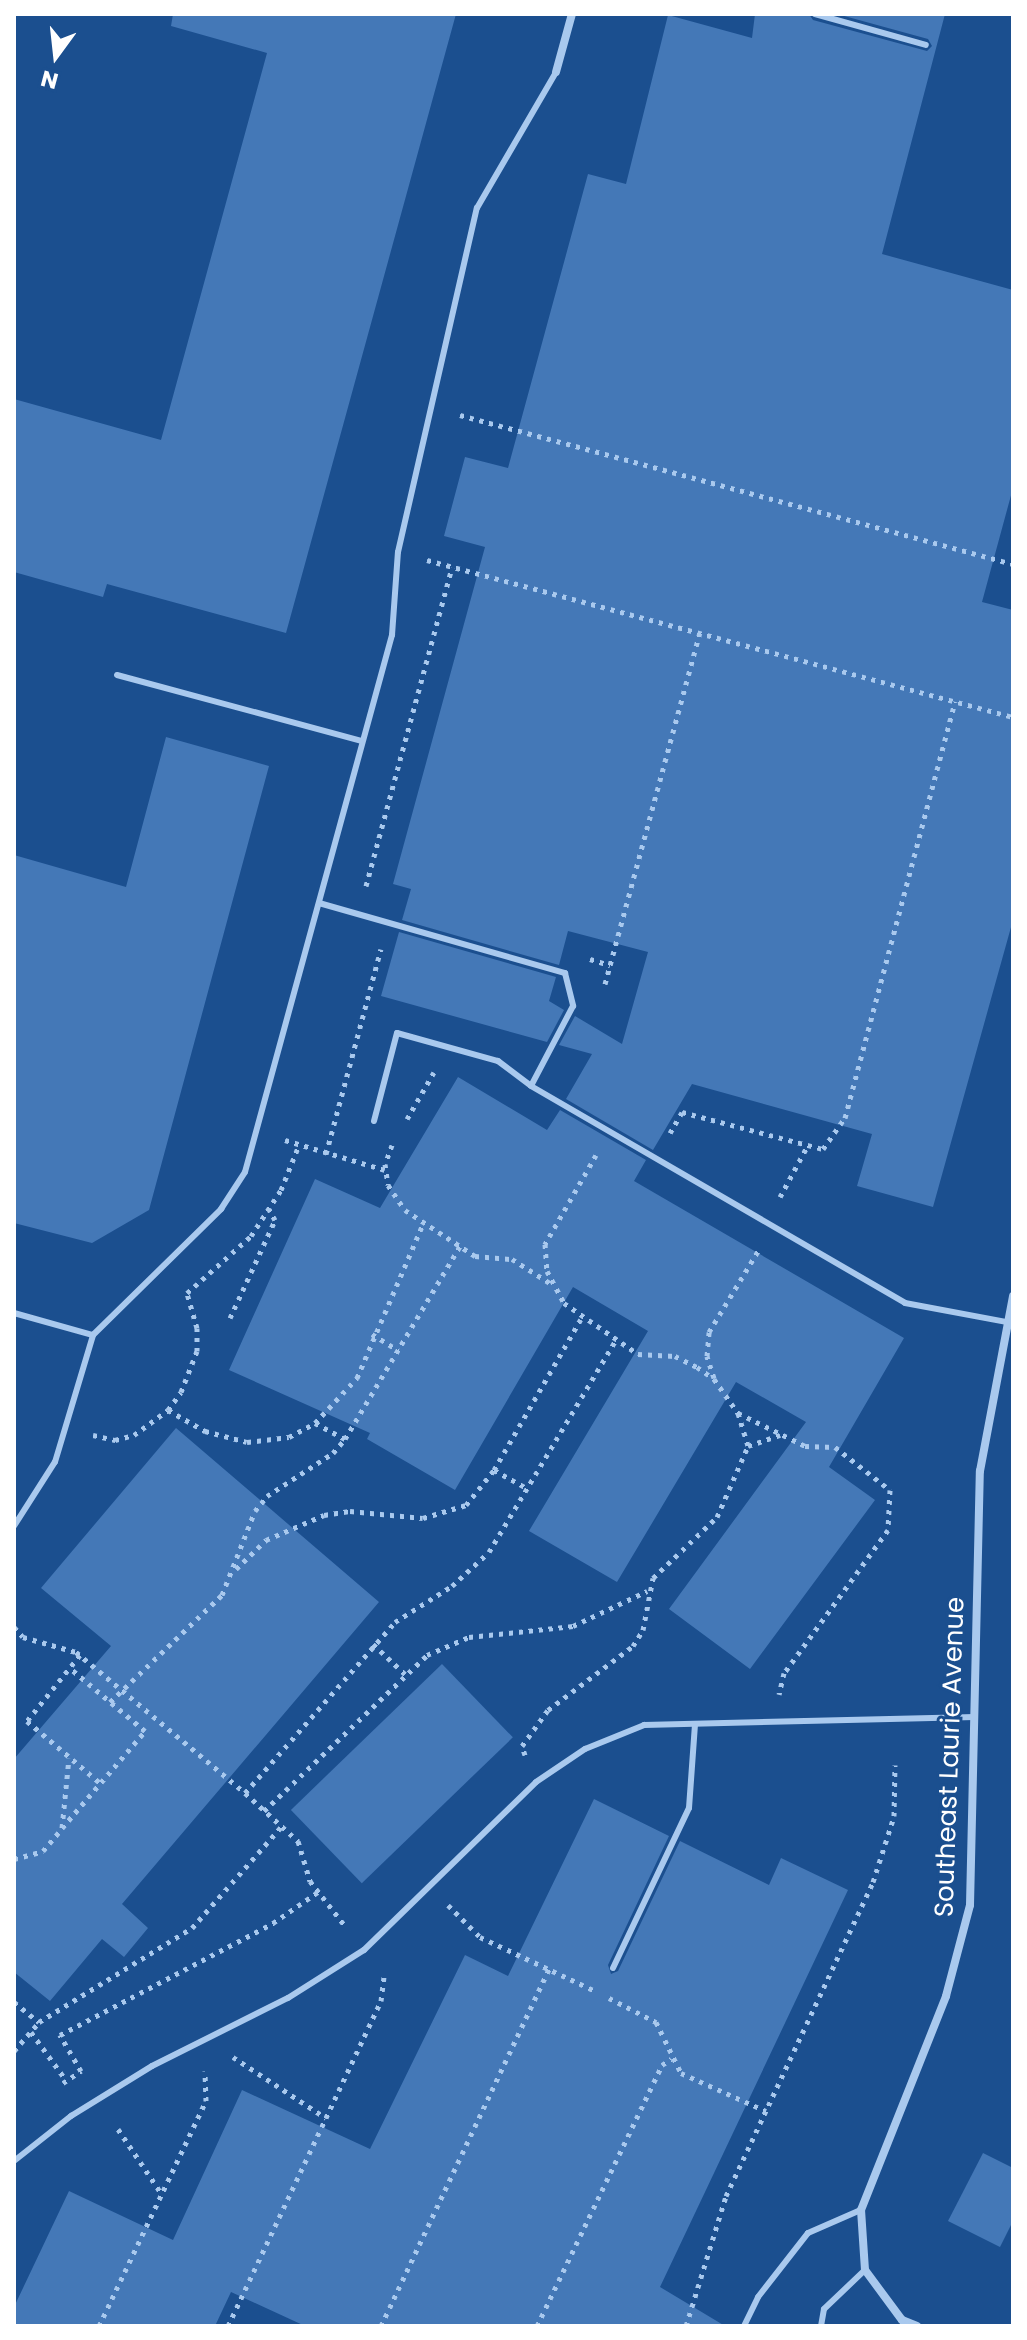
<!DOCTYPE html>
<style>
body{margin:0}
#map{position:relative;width:1027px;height:2340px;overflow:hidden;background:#1b4f8f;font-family:Poppins,sans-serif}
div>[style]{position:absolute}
.building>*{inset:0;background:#4478b7;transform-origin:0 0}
.path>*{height:5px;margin-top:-2.5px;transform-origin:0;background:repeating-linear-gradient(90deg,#a9c9ee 0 4px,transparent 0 10px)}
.service>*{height:6px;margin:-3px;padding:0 3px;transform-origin:3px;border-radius:3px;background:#a9c9ee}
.minor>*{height:8px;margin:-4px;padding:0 4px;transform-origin:4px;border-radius:4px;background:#a9c9ee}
span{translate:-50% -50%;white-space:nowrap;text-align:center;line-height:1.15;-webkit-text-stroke:6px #1b4f8f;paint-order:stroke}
.street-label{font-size:26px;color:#fff}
.frame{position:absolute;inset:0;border:16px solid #fff;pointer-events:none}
.north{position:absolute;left:16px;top:16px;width:80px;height:80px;-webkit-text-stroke:6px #1b4f8f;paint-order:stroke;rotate:195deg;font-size:22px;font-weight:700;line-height:32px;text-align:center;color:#fff}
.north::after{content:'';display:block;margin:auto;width:28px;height:36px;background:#fff;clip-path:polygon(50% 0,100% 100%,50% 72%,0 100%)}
</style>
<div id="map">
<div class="building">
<div style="clip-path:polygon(173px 14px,456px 14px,286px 633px,107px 584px,103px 597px,14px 572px,14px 399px,161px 440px,267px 53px,171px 26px)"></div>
<div style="clip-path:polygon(755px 14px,809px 14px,813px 20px,927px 51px,932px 46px,928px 39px,837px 14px,945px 14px,882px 254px,1013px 290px,1013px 488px,982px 602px,1013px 610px,1013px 920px,933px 1207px,857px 1186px,872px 1134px,692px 1084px,653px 1150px,566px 1099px,592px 1054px,559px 1045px,575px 1016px,622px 1044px,648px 952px,568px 931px,559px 965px,402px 920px,411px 889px,393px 884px,485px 547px,444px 536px,465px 457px,508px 468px,588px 174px,626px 184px,668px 15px,752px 38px)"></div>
<div style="clip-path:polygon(166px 737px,269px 766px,149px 1210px,92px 1243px,14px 1223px,14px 855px,126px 887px)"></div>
<div style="clip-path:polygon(399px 932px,556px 977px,549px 1001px,564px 1010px,547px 1042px,381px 996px)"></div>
<div style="clip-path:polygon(458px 1077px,547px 1130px,560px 1110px,646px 1160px,634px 1181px,904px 1338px,829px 1467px,875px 1500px,750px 1669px,669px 1609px,806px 1422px,736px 1382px,617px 1582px,529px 1531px,648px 1331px,573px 1287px,455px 1490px,367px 1439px,370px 1433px,229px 1370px,315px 1179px,380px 1208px)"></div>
<div style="clip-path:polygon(176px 1428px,379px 1602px,122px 1904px,148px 1928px,124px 1957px,102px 1939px,50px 2001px,14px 1972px,14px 1759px,111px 1646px,41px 1588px)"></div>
<div style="left:442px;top:1664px;width:102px;height:210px;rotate:46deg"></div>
<div style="clip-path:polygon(594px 1799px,669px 1836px,608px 1965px,611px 1974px,618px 1971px,680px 1841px,769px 1885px,781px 1858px,848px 1890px,660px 2287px,725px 2326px,305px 2326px,231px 2292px,215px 2326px,14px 2326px,14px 2307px,69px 2191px,173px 2240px,242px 2090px,370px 2149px,465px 1955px,508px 1976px)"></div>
<div style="clip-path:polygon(983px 2153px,1013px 2168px,1013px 2221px,1000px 2247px,948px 2221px)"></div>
</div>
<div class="path">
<div style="left:460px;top:415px;width:573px;rotate:15.08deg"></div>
<div style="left:427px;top:560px;width:607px;rotate:15deg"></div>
<div style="left:366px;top:886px;width:330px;rotate:-74.9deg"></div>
<div style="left:590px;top:959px;width:21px;rotate:17deg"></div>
<div style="left:605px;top:984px;width:364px;rotate:-74.9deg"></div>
<div style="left:407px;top:1119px;width:54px;rotate:-60.1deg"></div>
<div style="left:670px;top:1133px;width:24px;rotate:-60deg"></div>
<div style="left:682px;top:1112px;width:146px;rotate:14.7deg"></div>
<div style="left:823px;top:1149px;width:38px;rotate:-55deg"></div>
<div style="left:845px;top:1118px;width:431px;rotate:-75.2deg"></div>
<div style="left:285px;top:1140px;width:104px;rotate:16.7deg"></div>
<div style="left:392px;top:1145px;width:20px;rotate:110deg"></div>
<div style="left:385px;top:1164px;width:21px;rotate:82deg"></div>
<div style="left:388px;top:1185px;width:30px;rotate:56deg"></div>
<div style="left:405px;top:1210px;width:84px;rotate:33.3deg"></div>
<div style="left:475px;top:1256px;width:37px;rotate:5deg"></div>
<div style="left:512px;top:1259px;width:45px;rotate:32.3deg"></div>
<div style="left:326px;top:1154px;width:212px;rotate:-75deg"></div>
<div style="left:596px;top:1155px;width:103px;rotate:119.8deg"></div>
<div style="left:545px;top:1244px;width:27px;rotate:86deg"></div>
<div style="left:547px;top:1271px;width:36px;rotate:62deg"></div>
<div style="left:564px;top:1303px;width:90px;rotate:34.6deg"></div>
<div style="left:638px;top:1354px;width:37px;rotate:3deg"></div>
<div style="left:675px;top:1356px;width:25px;rotate:27deg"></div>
<div style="left:697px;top:1367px;width:21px;rotate:35deg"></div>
<div style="left:714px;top:1379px;width:42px;rotate:54.8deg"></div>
<div style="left:738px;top:1413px;width:75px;rotate:26.2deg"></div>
<div style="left:805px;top:1446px;width:30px;rotate:2deg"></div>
<div style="left:835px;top:1447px;width:70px;rotate:38deg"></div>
<div style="left:890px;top:1490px;width:40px;rotate:92.9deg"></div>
<div style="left:888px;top:1530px;width:177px;rotate:126deg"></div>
<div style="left:784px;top:1673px;width:22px;rotate:103deg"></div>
<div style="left:780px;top:1197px;width:59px;rotate:-61.7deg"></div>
<div style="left:230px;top:1318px;width:108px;rotate:-65.3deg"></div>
<div style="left:275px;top:1220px;width:13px;rotate:-119deg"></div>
<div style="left:372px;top:1334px;width:31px;rotate:32deg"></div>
<div style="left:714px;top:1378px;width:23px;rotate:-108deg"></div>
<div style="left:707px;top:1356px;width:24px;rotate:-85deg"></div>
<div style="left:709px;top:1332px;width:95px;rotate:-58.8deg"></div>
<div style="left:168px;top:1410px;width:43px;rotate:29.6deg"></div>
<div style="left:205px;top:1431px;width:43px;rotate:14.7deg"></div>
<div style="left:247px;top:1442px;width:42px;rotate:-6.8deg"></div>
<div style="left:289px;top:1437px;width:30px;rotate:-28deg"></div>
<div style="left:315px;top:1423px;width:62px;rotate:-47deg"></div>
<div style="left:357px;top:1378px;width:168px;rotate:-66.8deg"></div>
<div style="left:738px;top:1413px;width:34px;rotate:73deg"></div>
<div style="left:315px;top:1423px;width:34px;rotate:28deg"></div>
<div style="left:93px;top:1435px;width:23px;rotate:13deg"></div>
<div style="left:115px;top:1440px;width:20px;rotate:-15deg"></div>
<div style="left:134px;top:1435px;width:42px;rotate:-36.3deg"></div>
<div style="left:168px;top:1410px;width:22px;rotate:-54deg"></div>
<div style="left:181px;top:1392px;width:44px;rotate:-68.7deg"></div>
<div style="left:197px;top:1351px;width:23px;rotate:-90deg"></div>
<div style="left:197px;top:1328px;width:36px;rotate:-106deg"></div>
<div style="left:187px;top:1293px;width:86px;rotate:-41.7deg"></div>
<div style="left:251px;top:1236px;width:55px;rotate:-56.9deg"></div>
<div style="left:281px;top:1190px;width:48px;rotate:-68.2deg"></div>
<div style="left:494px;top:1470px;width:38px;rotate:29deg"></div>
<div style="left:236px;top:1569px;width:42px;rotate:-44deg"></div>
<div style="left:266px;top:1540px;width:63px;rotate:-23.3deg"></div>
<div style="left:324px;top:1515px;width:26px;rotate:-9deg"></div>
<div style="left:350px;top:1511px;width:73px;rotate:5.5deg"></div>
<div style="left:423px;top:1518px;width:45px;rotate:-16.8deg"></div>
<div style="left:466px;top:1505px;width:45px;rotate:-51.3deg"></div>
<div style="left:494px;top:1470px;width:174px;rotate:-60.1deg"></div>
<div style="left:14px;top:1627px;width:13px;rotate:48deg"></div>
<div style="left:23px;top:1637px;width:55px;rotate:15.8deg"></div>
<div style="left:76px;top:1652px;width:220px;rotate:39.8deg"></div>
<div style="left:245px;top:1793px;width:72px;rotate:42.2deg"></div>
<div style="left:298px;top:1841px;width:42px;rotate:73.3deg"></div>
<div style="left:310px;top:1881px;width:58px;rotate:52deg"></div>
<div style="left:373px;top:1644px;width:44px;rotate:43.2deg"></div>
<div style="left:80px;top:1655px;width:85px;rotate:128.8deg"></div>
<div style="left:27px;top:1721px;width:96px;rotate:40.3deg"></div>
<div style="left:110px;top:1702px;width:155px;rotate:-43.7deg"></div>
<div style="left:222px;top:1595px;width:90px;rotate:-68.6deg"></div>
<div style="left:255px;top:1511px;width:19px;rotate:-51deg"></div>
<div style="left:267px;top:1496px;width:79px;rotate:-33.1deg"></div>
<div style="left:333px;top:1453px;width:18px;rotate:-49deg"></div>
<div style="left:345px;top:1439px;width:225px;rotate:-59.2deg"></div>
<div style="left:525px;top:1755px;width:9px;rotate:-108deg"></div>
<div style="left:522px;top:1746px;width:44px;rotate:-54.2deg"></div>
<div style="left:548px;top:1710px;width:106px;rotate:-37deg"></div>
<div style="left:633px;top:1646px;width:19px;rotate:-58deg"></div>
<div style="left:643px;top:1630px;width:53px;rotate:-79.1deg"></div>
<div style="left:653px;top:1578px;width:88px;rotate:-43.6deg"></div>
<div style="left:717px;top:1517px;width:77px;rotate:-66.4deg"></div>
<div style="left:748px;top:1446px;width:34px;rotate:-19deg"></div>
<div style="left:245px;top:1793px;width:227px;rotate:-48.7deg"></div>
<div style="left:395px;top:1622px;width:67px;rotate:-32.3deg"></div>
<div style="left:452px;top:1586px;width:50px;rotate:-42.6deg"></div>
<div style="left:489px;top:1552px;width:247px;rotate:-59.1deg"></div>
<div style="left:264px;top:1811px;width:226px;rotate:-43.7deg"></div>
<div style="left:427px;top:1655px;width:46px;rotate:-23.2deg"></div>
<div style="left:469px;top:1637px;width:105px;rotate:-6deg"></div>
<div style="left:573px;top:1626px;width:82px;rotate:-25.3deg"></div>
<div style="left:62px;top:1828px;width:128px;rotate:-49.4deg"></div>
<div style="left:145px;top:1731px;width:98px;rotate:-140deg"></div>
<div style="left:14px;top:1859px;width:30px;rotate:-15deg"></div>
<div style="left:43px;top:1851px;width:30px;rotate:-50deg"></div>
<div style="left:62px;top:1828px;width:70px;rotate:-84.3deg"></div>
<div style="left:448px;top:1905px;width:45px;rotate:45deg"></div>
<div style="left:480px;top:1937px;width:125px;rotate:25.1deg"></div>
<div style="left:609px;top:1998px;width:53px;rotate:27.1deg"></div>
<div style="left:656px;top:2022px;width:57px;rotate:63.9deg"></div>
<div style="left:681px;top:2073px;width:93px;rotate:24.1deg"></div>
<div style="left:14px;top:2002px;width:32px;rotate:39deg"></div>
<div style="left:31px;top:2032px;width:59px;rotate:53.9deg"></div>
<div style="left:14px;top:2051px;width:38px;rotate:-49deg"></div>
<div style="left:39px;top:2022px;width:180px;rotate:-31.6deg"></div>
<div style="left:192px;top:1928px;width:136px;rotate:-48.6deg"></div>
<div style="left:233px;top:2057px;width:111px;rotate:33.3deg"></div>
<div style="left:63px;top:2083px;width:22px;rotate:-34deg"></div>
<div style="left:81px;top:2071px;width:42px;rotate:-120.3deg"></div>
<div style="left:60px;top:2035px;width:241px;rotate:-27.7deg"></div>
<div style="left:273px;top:1923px;width:55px;rotate:-34.6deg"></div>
<div style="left:118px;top:2129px;width:77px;rotate:56.1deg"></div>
<div style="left:99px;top:2326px;width:249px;rotate:-64.6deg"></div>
<div style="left:206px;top:2101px;width:30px;rotate:-92deg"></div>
<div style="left:228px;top:2326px;width:359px;rotate:-64.8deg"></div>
<div style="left:381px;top:2001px;width:24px;rotate:-83deg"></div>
<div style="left:381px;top:2326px;width:395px;rotate:-64.8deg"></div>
<div style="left:537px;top:2326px;width:289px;rotate:-64.4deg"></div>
<div style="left:662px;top:2065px;width:11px;rotate:-34deg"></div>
<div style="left:686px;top:2326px;width:136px;rotate:-72.9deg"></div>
<div style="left:726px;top:2196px;width:347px;rotate:-64.9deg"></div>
<div style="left:873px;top:1882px;width:69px;rotate:-72.3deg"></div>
<div style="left:894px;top:1816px;width:51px;rotate:-88.9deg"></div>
</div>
<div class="service">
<div style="left:815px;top:14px;width:115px;rotate:15.6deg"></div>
<div style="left:117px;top:675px;width:253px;rotate:15.1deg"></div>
<div style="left:319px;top:903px;width:256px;rotate:15.9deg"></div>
<div style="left:565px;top:973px;width:34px;rotate:76deg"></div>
<div style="left:573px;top:1006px;width:90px;rotate:117.7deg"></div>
<div style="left:374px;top:1121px;width:91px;rotate:-75.4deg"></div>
<div style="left:397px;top:1033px;width:105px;rotate:15.5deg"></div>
<div style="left:498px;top:1061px;width:41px;rotate:37.1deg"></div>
<div style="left:531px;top:1086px;width:432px;rotate:30.1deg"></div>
<div style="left:905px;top:1303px;width:104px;rotate:10.6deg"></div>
<div style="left:14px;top:1313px;width:82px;rotate:15.6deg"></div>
<div style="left:14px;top:1526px;width:76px;rotate:-57.4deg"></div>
<div style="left:55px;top:1462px;width:133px;rotate:-73.3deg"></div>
<div style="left:93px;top:1335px;width:180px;rotate:-44.5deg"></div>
<div style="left:221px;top:1209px;width:44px;rotate:-57deg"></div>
<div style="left:245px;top:1172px;width:557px;rotate:-74.69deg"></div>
<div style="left:392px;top:635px;width:83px;rotate:-85.9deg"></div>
<div style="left:398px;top:552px;width:353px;rotate:-77.1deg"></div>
<div style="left:477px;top:208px;width:157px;rotate:-59.8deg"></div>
<div style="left:613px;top:1968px;width:177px;rotate:-64.6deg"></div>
<div style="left:689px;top:1808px;width:84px;rotate:-85.9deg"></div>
<div style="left:14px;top:2161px;width:73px;rotate:-38.3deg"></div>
<div style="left:71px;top:2116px;width:95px;rotate:-31.7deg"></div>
<div style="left:152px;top:2066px;width:152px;rotate:-26.6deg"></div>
<div style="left:288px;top:1998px;width:90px;rotate:-32.3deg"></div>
<div style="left:364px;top:1950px;width:240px;rotate:-44.3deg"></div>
<div style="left:536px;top:1782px;width:59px;rotate:-34deg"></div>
<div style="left:585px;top:1749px;width:64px;rotate:-22.1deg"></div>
<div style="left:644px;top:1725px;width:331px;rotate:-1.4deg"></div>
<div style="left:744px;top:2326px;width:32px;rotate:-64deg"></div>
<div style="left:758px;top:2297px;width:81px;rotate:-52deg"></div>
<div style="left:808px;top:2233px;width:58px;rotate:-23.5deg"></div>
<div style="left:821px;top:2326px;width:17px;rotate:-80deg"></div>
<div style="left:824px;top:2309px;width:57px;rotate:-43.6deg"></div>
</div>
<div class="minor">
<div style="left:556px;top:72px;width:60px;rotate:-74.6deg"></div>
<div style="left:917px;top:2326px;width:16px;rotate:-158deg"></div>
<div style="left:902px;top:2320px;width:62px;rotate:-126.5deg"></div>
<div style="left:865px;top:2270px;width:60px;rotate:-93.8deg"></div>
<div style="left:861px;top:2210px;width:230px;rotate:-68.3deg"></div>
<div style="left:946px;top:1996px;width:94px;rotate:-75.2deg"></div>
<div style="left:970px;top:1905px;width:434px;rotate:-88.7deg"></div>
<div style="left:980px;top:1471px;width:178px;rotate:-79.3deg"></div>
</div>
<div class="street-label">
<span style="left:950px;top:1757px;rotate:-88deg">Southeast Laurie Avenue</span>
</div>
<div class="frame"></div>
<div class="north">N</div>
</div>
